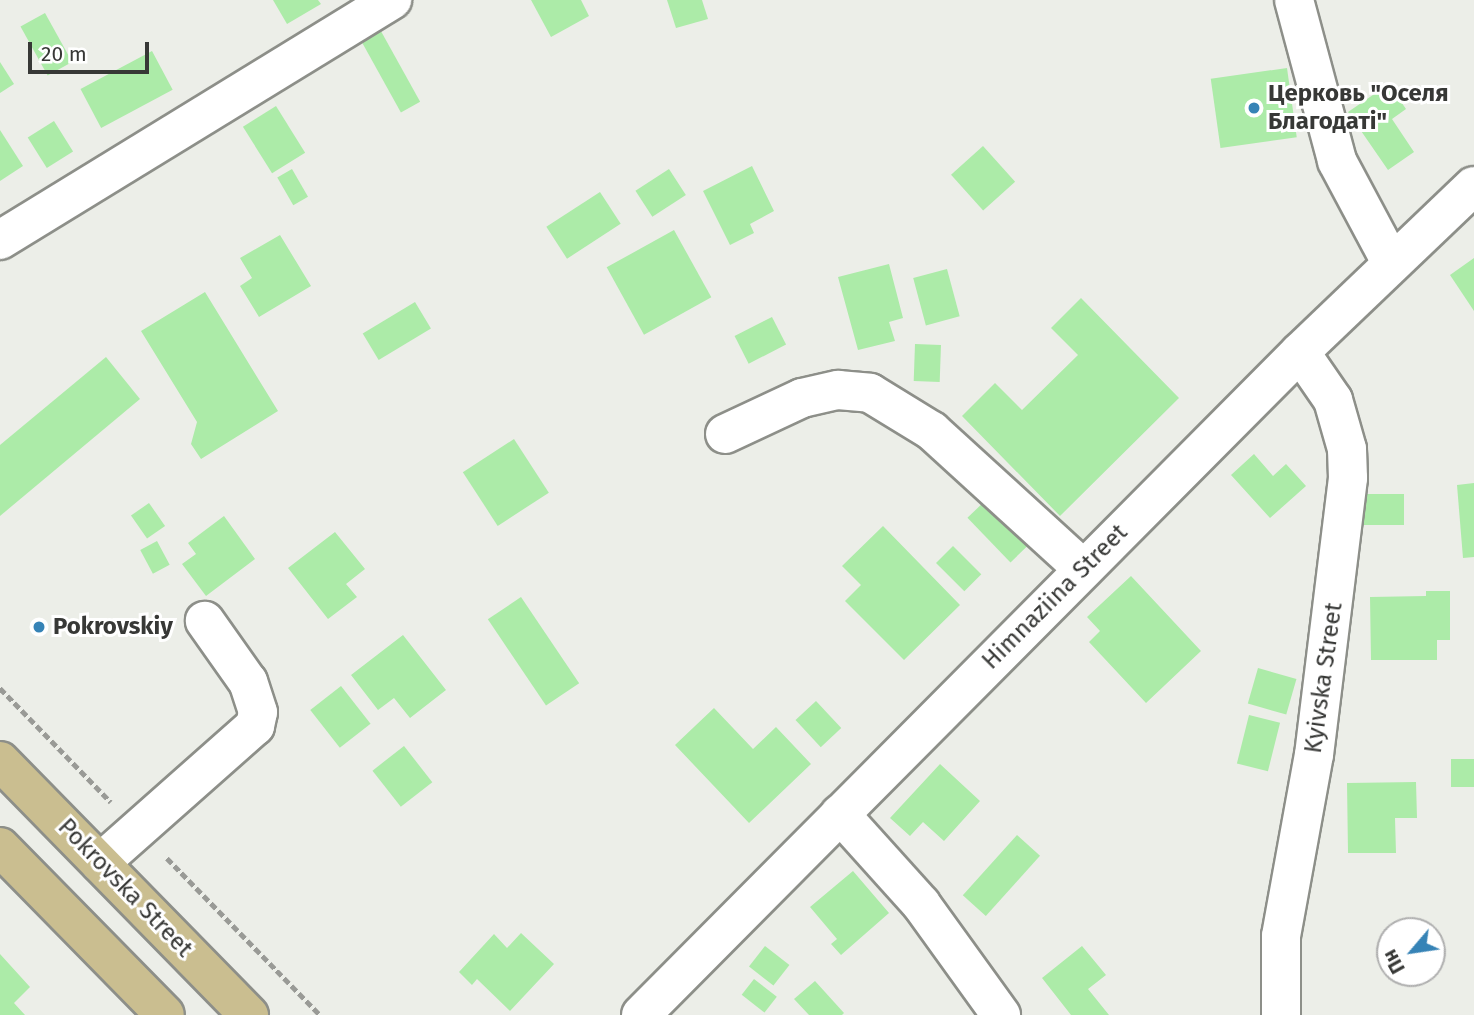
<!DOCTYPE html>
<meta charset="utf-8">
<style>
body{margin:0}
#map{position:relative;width:1474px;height:1015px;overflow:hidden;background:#eceee8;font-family:"Fira Sans",sans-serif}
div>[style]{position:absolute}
.building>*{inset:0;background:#aceba8;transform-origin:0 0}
.path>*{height:4.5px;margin-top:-2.25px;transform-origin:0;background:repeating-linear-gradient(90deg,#999a96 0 7px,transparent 0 10.5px)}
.roads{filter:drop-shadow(2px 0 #8d8f89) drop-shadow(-2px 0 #8d8f89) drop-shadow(0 2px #8d8f89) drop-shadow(0 -2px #8d8f89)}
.minor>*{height:38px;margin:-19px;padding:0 19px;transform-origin:19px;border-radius:19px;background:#fff}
.major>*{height:38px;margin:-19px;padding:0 19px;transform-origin:19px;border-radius:19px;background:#cabe90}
.dots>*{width:19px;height:19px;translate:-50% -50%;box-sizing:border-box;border:4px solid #fff;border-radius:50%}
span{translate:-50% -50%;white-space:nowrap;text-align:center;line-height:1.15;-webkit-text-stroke:6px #fff;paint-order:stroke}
.poi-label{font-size:24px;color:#373836;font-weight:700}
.left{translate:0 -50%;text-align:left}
.street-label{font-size:24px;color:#373836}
.north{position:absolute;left:1376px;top:917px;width:70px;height:70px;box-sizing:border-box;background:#fff;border:2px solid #afafaf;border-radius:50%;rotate:241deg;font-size:19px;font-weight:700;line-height:28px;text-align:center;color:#373836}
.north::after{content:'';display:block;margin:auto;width:24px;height:32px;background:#3683b6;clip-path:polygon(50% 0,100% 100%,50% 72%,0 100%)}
.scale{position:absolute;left:28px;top:42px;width:121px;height:32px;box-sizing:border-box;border:4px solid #373836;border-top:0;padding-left:9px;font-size:21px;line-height:24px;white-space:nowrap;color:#373836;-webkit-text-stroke:5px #fff;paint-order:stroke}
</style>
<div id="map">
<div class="building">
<div style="clip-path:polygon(273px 0,318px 0,321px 4px,287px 24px)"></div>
<div style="clip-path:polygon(531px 0,581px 0,589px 16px,551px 37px)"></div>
<div style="clip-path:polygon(667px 0,702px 0,708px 19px,676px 28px)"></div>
<div style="left:45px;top:13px;width:56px;height:28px;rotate:61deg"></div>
<div style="left:377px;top:24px;width:89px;height:22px;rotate:61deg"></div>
<div style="left:152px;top:51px;width:44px;height:81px;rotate:62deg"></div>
<div style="clip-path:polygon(0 62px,14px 84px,0 93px)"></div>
<div style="left:1287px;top:68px;width:70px;height:77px;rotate:82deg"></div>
<div style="clip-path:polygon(1389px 84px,1406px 109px,1392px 119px,1414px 152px,1388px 170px,1348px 112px)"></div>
<div style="left:276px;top:106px;width:55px;height:39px;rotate:58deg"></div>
<div style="left:54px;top:121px;width:36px;height:31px;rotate:58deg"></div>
<div style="clip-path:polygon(0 130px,23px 166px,0 181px)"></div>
<div style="left:983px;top:146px;width:48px;height:43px;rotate:48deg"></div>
<div style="clip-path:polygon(752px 166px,774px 211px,750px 224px,754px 233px,730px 245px,703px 191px)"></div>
<div style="left:292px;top:169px;width:32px;height:17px;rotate:60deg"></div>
<div style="left:669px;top:169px;width:31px;height:40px;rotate:57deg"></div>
<div style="left:600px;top:192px;width:38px;height:64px;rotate:57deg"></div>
<div style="left:674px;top:230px;width:77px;height:77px;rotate:61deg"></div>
<div style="clip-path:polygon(280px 235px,311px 286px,259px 317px,240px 286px,252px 278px,240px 258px)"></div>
<div style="clip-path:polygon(1474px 258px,1474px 311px,1450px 275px)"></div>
<div style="clip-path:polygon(889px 264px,903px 318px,889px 322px,895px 341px,858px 350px,838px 277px)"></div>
<div style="left:947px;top:269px;width:49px;height:35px;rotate:75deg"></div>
<div style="clip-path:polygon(205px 292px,278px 411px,201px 459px,191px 444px,197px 422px,141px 331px)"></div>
<div style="clip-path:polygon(1081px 298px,1179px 398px,1060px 516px,962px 416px,995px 383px,1022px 410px,1078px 355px,1051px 328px)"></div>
<div style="left:415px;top:302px;width:31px;height:61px;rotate:59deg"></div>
<div style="left:772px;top:317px;width:31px;height:42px;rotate:63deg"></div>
<div style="left:915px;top:344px;width:26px;height:37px;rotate:2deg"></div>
<div style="clip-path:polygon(106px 357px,140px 399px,0 516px,0 445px)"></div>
<div style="left:514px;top:439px;width:64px;height:61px;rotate:57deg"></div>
<div style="clip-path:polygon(1254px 454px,1273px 476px,1286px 464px,1306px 486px,1270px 518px,1231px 475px)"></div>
<div style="clip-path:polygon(1474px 483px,1474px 557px,1463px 558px,1457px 485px)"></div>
<div style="left:1361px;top:494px;width:43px;height:31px"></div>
<div style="left:989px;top:497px;width:62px;height:30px;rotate:46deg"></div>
<div style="left:149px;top:503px;width:28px;height:22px;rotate:55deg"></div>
<div style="clip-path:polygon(224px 516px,255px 559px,206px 596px,182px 564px,196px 554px,188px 543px)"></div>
<div style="clip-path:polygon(883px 526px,960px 605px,904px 660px,845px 601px,861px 585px,842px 566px)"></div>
<div style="clip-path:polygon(335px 532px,365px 569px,346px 584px,357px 597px,328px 619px,288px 568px)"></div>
<div style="left:157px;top:541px;width:27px;height:19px;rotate:62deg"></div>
<div style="left:953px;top:546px;width:40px;height:24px;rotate:45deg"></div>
<div style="clip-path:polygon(1131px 576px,1201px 651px,1146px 703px,1089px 642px,1100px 631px,1087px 617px)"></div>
<div style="clip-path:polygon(1426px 591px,1450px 591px,1450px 640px,1437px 640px,1437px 660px,1371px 660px,1370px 597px,1426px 596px)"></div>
<div style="left:521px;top:597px;width:104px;height:40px;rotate:56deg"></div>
<div style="clip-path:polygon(403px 635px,446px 690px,410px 718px,394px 698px,378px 710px,351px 675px)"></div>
<div style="left:1258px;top:668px;width:40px;height:37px;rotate:16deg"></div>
<div style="left:341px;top:686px;width:48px;height:39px;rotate:52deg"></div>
<div style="left:816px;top:701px;width:37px;height:28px;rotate:47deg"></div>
<div style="clip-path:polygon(714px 708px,753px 749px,776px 727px,811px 764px,749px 823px,675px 745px)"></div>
<div style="left:1249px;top:715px;width:32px;height:50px;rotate:14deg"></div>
<div style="left:404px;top:746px;width:46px;height:40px;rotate:52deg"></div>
<div style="left:1474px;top:759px;width:28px;height:23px;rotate:90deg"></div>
<div style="clip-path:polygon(940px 764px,980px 801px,944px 841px,923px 822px,910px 836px,890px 818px)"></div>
<div style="clip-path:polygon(1416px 782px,1417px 818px,1395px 818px,1396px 853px,1348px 853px,1347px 783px)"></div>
<div style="left:1017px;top:835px;width:31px;height:81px;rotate:42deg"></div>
<div style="clip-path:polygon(853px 871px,889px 913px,841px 955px,831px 944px,837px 939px,810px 907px)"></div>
<div style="clip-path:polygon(521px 933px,554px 964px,510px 1011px,477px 979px,472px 985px,459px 972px,494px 934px,507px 948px)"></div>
<div style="left:765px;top:946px;width:31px;height:26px;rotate:38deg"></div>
<div style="clip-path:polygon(1082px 946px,1106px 975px,1088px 989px,1109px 1015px,1071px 1015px,1042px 978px)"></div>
<div style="clip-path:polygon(0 954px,30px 987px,14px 1003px,25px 1015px,0 1015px)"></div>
<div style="left:754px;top:979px;width:29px;height:20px;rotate:38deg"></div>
<div style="clip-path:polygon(815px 981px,844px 1013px,842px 1015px,809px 1015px,794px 999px)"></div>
</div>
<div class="path">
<div style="left:0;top:688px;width:159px;rotate:45.8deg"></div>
<div style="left:167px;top:858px;width:219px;rotate:45.7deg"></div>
</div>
<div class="roads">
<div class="minor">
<div style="left:1294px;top:0;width:167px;rotate:75deg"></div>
<div style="left:1337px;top:161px;width:115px;rotate:61.9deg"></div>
<div style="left:0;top:240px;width:460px;rotate:-31.5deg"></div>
<div style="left:725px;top:434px;width:85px;rotate:-25.1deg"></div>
<div style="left:802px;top:398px;width:37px;rotate:-13deg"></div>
<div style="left:838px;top:390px;width:32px;rotate:5deg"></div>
<div style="left:870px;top:393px;width:73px;rotate:31.5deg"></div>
<div style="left:932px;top:431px;width:205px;rotate:42.4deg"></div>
<div style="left:840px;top:814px;width:121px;rotate:48deg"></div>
<div style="left:921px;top:904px;width:137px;rotate:54.2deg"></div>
<div style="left:100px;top:863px;width:207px;rotate:-41.5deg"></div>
<div style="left:255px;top:726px;width:14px;rotate:-78deg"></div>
<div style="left:258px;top:712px;width:32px;rotate:-108deg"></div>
<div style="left:248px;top:682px;width:75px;rotate:-125.2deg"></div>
<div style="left:641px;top:1015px;width:935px;rotate:-45.17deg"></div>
<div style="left:1300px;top:352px;width:240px;rotate:-43.7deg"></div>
<div style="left:1281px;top:1015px;width:79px;rotate:-90deg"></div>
<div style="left:1281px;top:936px;width:184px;rotate:-79.7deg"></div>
<div style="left:1314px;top:755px;width:279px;rotate:-83deg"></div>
<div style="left:1348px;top:478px;width:29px;rotate:-92deg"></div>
<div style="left:1347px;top:449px;width:51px;rotate:-105.9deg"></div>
<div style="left:1333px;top:400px;width:58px;rotate:-124.5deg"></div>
</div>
<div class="major">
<div style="left:0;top:761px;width:356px;rotate:45.6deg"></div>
<div style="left:0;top:847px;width:235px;rotate:45.5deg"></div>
</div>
</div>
<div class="dots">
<div style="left:1254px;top:108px;background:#3683b6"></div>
<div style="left:39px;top:627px;background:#3683b6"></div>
</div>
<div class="poi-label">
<span class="left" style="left:1268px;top:108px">Церковь "Оселя<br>Благодаті"</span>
<span class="left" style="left:53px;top:627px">Pokrovskiy</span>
</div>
<div class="street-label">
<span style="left:1055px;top:597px;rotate:-45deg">Himnaziina Street</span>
<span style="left:1324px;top:678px;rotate:-82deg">Kyivska Street</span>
<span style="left:125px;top:888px;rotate:46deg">Pokrovska Street</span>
</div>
<div class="north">Пн</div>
<div class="scale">20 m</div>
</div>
